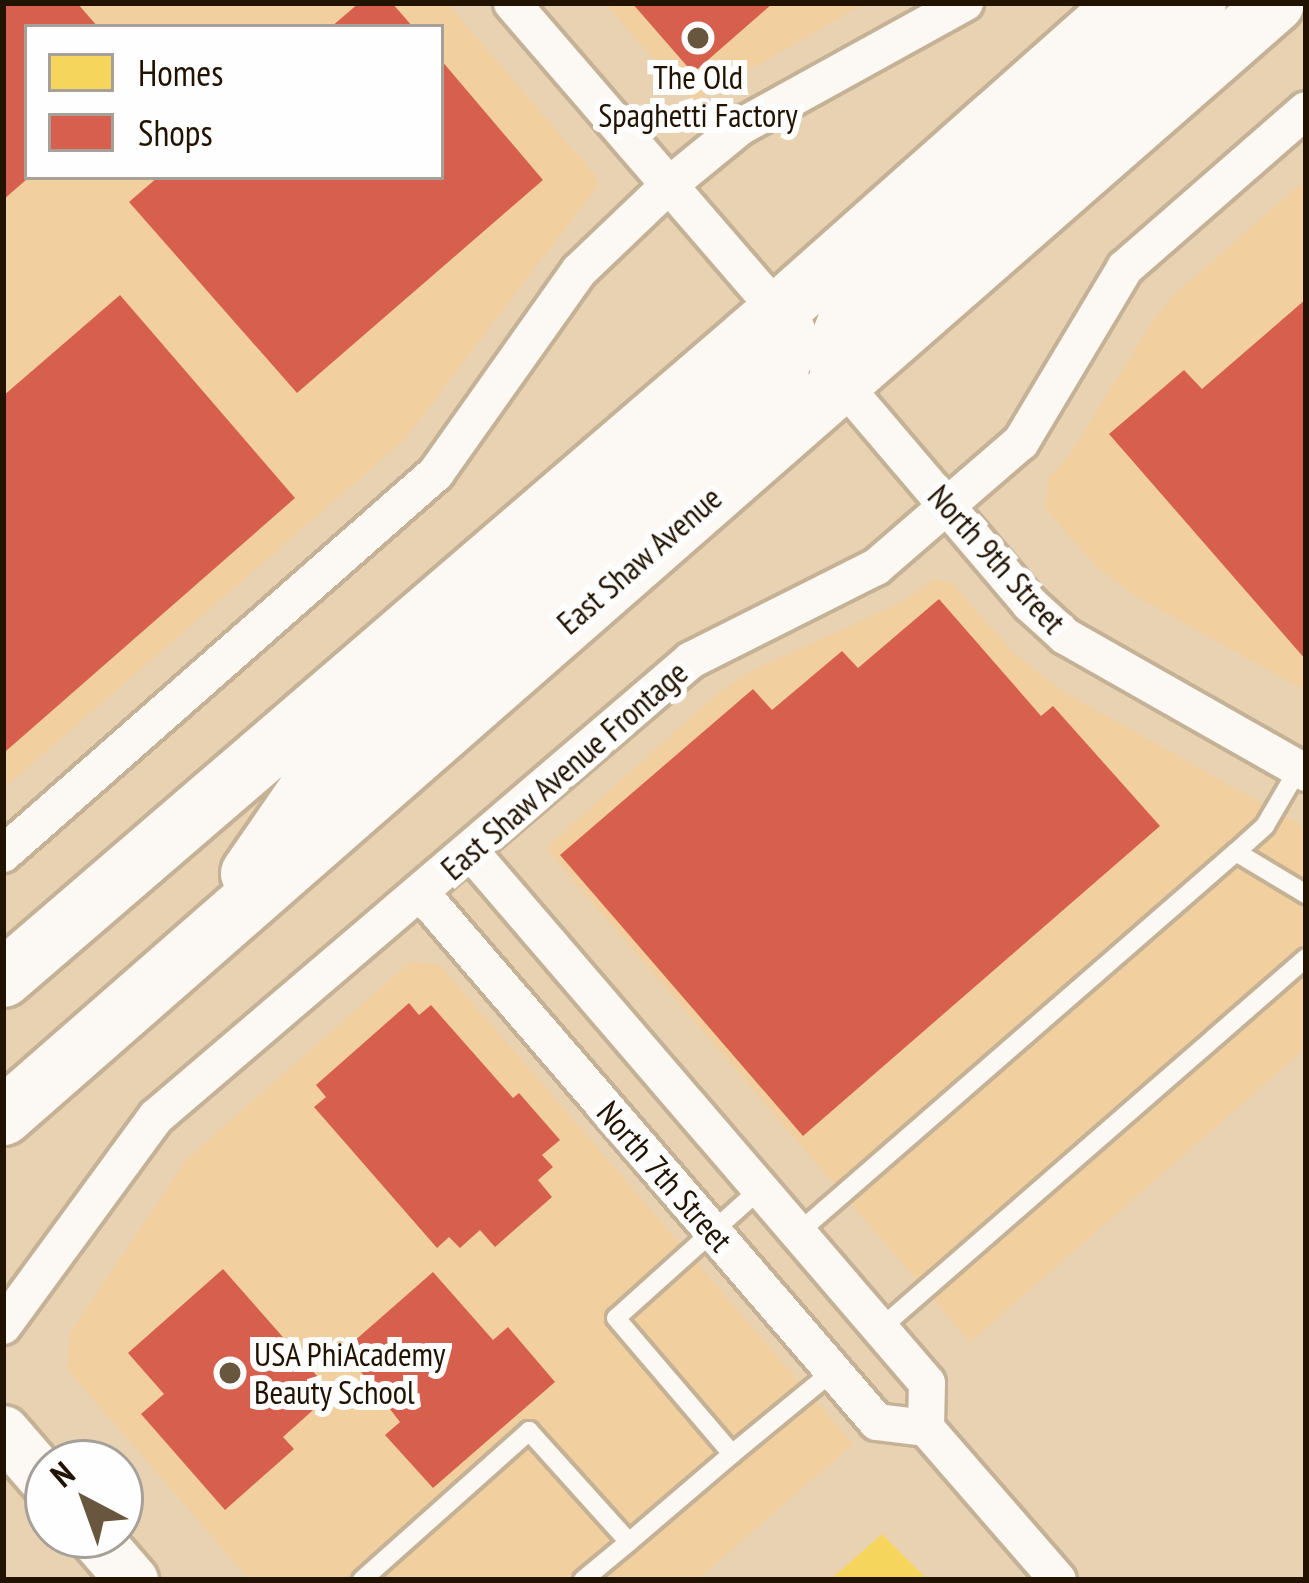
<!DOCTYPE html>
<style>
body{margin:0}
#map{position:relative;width:1309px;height:1583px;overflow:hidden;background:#e9d2b2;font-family:"PT Sans Narrow",sans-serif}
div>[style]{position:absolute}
.built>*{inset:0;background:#f2cf9e}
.homes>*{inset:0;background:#f6d55c}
.shops>*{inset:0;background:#d6604d}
.roads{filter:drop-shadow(3px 0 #c5b296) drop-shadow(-3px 0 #c5b296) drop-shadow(0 3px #c5b296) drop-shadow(0 -3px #c5b296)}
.lane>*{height:18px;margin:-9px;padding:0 9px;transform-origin:9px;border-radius:9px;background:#fcf8f3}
.street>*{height:36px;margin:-18px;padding:0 18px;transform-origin:18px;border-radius:18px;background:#fcf8f3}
.secondary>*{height:51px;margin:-25.5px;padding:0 25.5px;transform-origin:25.5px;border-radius:25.5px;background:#fcf8f3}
.primary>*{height:57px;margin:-28.5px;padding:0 28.5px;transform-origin:28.5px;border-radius:28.5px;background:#fcf8f3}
.dots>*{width:33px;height:33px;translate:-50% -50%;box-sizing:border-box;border:6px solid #fefefe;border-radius:50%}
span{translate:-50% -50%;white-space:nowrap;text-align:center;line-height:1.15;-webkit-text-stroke:12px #fefefe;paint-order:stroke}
.poi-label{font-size:33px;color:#221300}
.left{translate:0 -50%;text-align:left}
.street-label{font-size:33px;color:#221300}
.frame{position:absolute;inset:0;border:6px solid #221300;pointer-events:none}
.legend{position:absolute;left:24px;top:24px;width:420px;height:156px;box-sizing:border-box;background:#fefefe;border:3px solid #a6a098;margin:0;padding:15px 21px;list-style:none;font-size:36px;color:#221300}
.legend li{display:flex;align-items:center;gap:24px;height:60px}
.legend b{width:60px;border:3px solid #a6a098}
.north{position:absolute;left:24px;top:1439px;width:120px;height:120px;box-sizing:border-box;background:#fefefe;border:3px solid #a6a098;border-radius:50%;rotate:319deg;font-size:33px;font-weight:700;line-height:48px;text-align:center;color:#221300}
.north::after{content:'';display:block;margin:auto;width:42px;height:54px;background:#68563e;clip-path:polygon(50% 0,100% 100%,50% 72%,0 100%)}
</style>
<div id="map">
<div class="built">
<div style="clip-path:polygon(evenodd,3px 3px,447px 3px,596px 176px,598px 185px,404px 440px,3px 789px,3px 3px,27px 27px,441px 27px,441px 177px,27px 177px,27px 27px)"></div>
<div style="clip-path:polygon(605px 3px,866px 3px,696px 100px,684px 94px)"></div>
<div style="clip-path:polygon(1306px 179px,1306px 691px,1132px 594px,1096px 566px,1046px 509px,1048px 479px,1068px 457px,1154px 319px,1174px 295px)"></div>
<div style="clip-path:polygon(934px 579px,952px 583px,1013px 652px,1060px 690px,1306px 828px,1306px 1048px,970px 1342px,550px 853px,549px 845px,718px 693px,753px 670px,900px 603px)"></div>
<div style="clip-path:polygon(410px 962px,439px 964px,853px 1444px,697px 1580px,250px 1580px,67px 1369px,70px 1333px,187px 1159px)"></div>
</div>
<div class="homes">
<div style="clip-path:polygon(882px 1534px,928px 1580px,829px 1580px,838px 1573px)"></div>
</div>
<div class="shops">
<div style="clip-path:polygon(3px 3px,77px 3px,98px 27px,27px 27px,27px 179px,3px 200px)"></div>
<div style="clip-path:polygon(359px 3px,392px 3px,413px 27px,331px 27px)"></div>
<div style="clip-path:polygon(632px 3px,773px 3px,693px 73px)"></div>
<div style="clip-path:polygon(441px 60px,543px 180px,297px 393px,129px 202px,158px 177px,441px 177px)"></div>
<div style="clip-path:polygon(120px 295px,295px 498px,6px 751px,3px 396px)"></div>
<div style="clip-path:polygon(1306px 299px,1306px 660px,1109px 434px,1184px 370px,1202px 389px)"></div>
<div style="clip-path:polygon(939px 599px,1041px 716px,1053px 706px,1160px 826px,803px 1136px,560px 855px,753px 689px,772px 710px,842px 651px,858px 668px)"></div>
<div style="clip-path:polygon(409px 1003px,419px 1015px,431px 1005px,513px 1098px,519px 1093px,560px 1140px,542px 1155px,553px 1167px,538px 1180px,552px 1197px,495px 1247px,480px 1230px,460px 1248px,449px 1237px,437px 1248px,314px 1107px,326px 1097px,316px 1085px)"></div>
<div style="clip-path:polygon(223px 1269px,332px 1393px,283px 1437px,294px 1449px,225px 1510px,141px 1414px,164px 1394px,128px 1353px)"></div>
<div style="clip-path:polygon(433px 1272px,493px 1340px,508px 1327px,555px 1382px,433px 1488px,385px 1435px,400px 1422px,344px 1350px)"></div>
</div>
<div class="roads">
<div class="lane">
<div style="left:1300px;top:766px;width:69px;rotate:120.3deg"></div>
<div style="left:1265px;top:826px;width:39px;rotate:138deg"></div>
<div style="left:1236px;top:852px;width:82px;rotate:31deg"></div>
<div style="left:760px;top:1189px;width:193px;rotate:138.1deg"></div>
<div style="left:616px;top:1318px;width:179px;rotate:49.5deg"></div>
<div style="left:732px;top:1454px;width:131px;rotate:-39.4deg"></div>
<div style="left:799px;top:1232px;width:579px;rotate:-41.01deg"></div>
<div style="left:882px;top:1327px;width:562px;rotate:-41.03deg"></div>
<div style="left:362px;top:1580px;width:224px;rotate:-41.7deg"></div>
<div style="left:529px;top:1431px;width:149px;rotate:48deg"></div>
<div style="left:629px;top:1542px;width:135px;rotate:-40.5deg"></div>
<div style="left:583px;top:1580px;width:60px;rotate:-39.6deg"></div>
</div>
<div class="street">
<div style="left:512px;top:3px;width:407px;rotate:49.2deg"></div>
<div style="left:842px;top:383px;width:290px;rotate:49.6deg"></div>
<div style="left:1030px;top:604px;width:47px;rotate:42.4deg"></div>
<div style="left:1065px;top:636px;width:277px;rotate:29.6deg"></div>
<div style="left:470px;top:851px;width:701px;rotate:49.34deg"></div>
<div style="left:927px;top:1383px;width:45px;rotate:91.3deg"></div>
<div style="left:926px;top:1428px;width:201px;rotate:49deg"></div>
<div style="left:3px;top:854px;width:577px;rotate:-41.34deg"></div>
<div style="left:436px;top:473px;width:247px;rotate:-54.7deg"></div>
<div style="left:579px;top:271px;width:123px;rotate:-43.7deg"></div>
<div style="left:668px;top:186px;width:93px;rotate:-39.3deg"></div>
<div style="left:740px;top:127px;width:257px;rotate:-28.9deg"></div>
<div style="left:421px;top:893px;width:698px;rotate:49.24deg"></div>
<div style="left:877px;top:1422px;width:49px;rotate:7deg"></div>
<div style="left:3px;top:1326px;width:259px;rotate:-53.8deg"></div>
<div style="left:156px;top:1117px;width:704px;rotate:-40.5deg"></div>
<div style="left:691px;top:660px;width:207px;rotate:-26.7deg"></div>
<div style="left:876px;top:567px;width:191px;rotate:-40.8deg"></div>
<div style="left:1021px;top:442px;width:203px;rotate:-59.1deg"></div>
<div style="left:1125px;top:268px;width:240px;rotate:-41.1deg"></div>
</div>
<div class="secondary">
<div style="left:3px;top:1431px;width:69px;rotate:49.1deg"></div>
<div style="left:93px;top:1535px;width:60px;rotate:49.1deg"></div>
</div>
<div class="primary">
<div style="left:842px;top:383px;width:33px;rotate:-104deg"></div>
<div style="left:834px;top:351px;width:51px;rotate:-68deg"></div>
<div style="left:853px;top:304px;width:457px;rotate:-41.2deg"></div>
<div style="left:249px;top:873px;width:118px;rotate:-55.4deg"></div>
<div style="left:316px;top:776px;width:587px;rotate:-40.86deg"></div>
<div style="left:760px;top:392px;width:27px;rotate:-48deg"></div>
<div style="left:778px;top:372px;width:21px;rotate:-71deg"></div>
<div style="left:785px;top:352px;width:18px;rotate:-84deg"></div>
<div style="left:787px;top:334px;width:25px;rotate:-111deg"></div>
<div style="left:3px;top:978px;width:1023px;rotate:-40.72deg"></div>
<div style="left:778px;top:311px;width:464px;rotate:-41.6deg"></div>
<div style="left:3px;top:1116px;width:1690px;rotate:-41.19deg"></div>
</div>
</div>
<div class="dots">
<div style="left:698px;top:38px;background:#68563e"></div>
<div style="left:230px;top:1373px;background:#68563e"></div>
</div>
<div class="poi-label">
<span style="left:698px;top:96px">The Old<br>Spaghetti Factory</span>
<span class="left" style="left:254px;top:1373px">USA PhiAcademy<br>Beauty School</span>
</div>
<div class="street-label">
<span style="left:997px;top:559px;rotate:48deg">North 9th Street</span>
<span style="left:639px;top:560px;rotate:-41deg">East Shaw Avenue</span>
<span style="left:564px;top:770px;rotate:-41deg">East Shaw Avenue Frontage</span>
<span style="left:665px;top:1176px;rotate:49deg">North 7th Street</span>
</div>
<div class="frame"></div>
<ul class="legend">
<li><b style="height:33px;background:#f6d55c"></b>Homes</li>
<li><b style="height:33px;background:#d6604d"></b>Shops</li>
</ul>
<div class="north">N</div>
</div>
